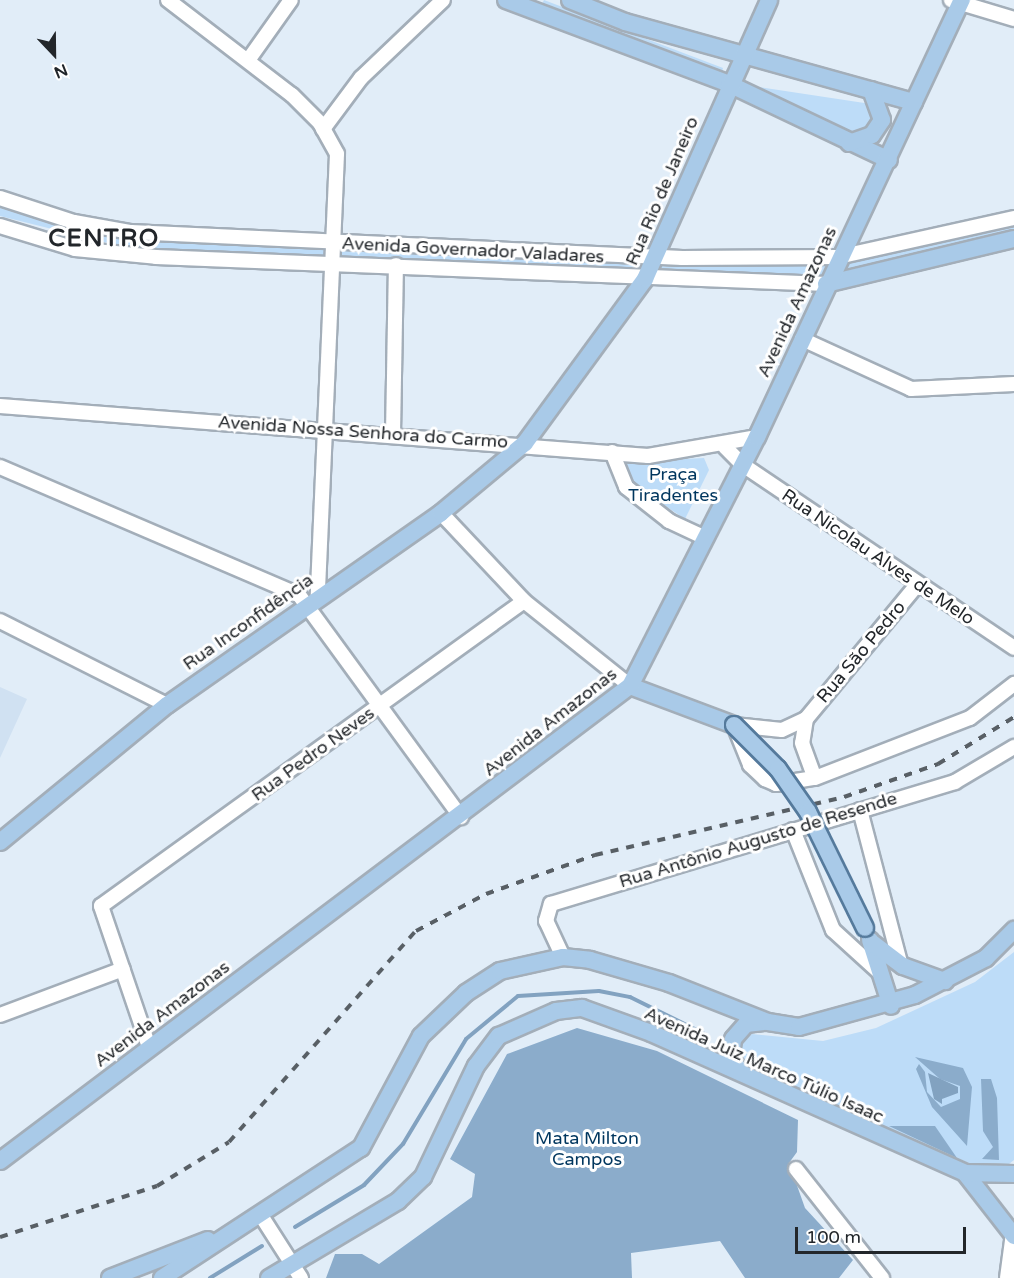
<!DOCTYPE html>
<meta charset="utf-8">
<style>
body{margin:0}
#map{position:relative;width:1014px;height:1278px;overflow:hidden;background:#e1edf8;font-family:"Varela Round",sans-serif}
div>[style]{position:absolute}
.built>*{inset:0;background:#d0e1f2}
.green>*{inset:0;background:#bddcf8}
.forest>*{inset:0;background:#8baccb}
.water>*{inset:0;background:#82a2c0}
.stream>*{height:4px;margin:-2px;padding:0 2px;transform-origin:2px;border-radius:2px;background:#82a2c0}
.roads{filter:drop-shadow(2px 0 #a3aeb9) drop-shadow(-2px 0 #a3aeb9) drop-shadow(0 2px #a3aeb9) drop-shadow(0 -2px #a3aeb9)}
.minor>*{height:14px;margin:-7px;padding:0 7px;transform-origin:7px;border-radius:7px;background:#fff}
.major>*{height:16px;margin:-8px;padding:0 8px;transform-origin:8px;border-radius:8px;background:#a9cae8}
.rail>*{height:4px;margin-top:-2px;transform-origin:0;background:repeating-linear-gradient(90deg,#585f65 0 8px,transparent 0 16px)}
.bridges{filter:drop-shadow(2px 0 #557a9c) drop-shadow(-2px 0 #557a9c) drop-shadow(0 2px #557a9c) drop-shadow(0 -2px #557a9c)}
.major-bridge>*{height:16px;margin:-8px;padding:0 8px;transform-origin:8px;border-radius:8px;background:#a9cae8}
span{translate:-50% -50%;white-space:nowrap;text-align:center;line-height:1.15;-webkit-text-stroke:6px #fff;paint-order:stroke}
.street-label{font-size:18px;color:#22262a}
.park-label{font-size:18px;color:#00365e}
.district-label{font-size:24px;color:#22262a;font-weight:700;letter-spacing:1.5px}
.north{position:absolute;left:24px;top:24px;width:60px;height:60px;-webkit-text-stroke:4px #fff;paint-order:stroke;rotate:158deg;font-size:16px;font-weight:700;line-height:24px;text-align:center;color:#22262a}
.north::after{content:'';display:block;margin:auto;width:21px;height:27px;background:#22262a;clip-path:polygon(50% 0,100% 100%,50% 72%,0 100%)}
.scale{position:absolute;left:795px;top:1227px;width:171px;height:27px;box-sizing:border-box;border:3px solid #22262a;border-top:0;padding-left:8px;font-size:18px;line-height:21px;white-space:nowrap;color:#22262a;-webkit-text-stroke:4px #fff;paint-order:stroke}
</style>
<div id="map">
<div class="built">
<div style="clip-path:polygon(0 687px,27px 699px,0 758px)"></div>
</div>
<div class="green">
<div style="clip-path:polygon(544px 0,723px 68px,721px 76px,541px 6px)"></div>
<div style="clip-path:polygon(746px 85px,871px 104px,876px 109px,871px 130px,856px 134px)"></div>
<div style="clip-path:polygon(0 207px,96px 236px,677px 267px,854px 260px,1014px 221px,1014px 233px,848px 275px,705px 275px,128px 248px,0 216px)"></div>
<div style="clip-path:polygon(704px 458px,709px 470px,685px 519px,625px 479px,622px 462px)"></div>
<div style="clip-path:polygon(1014px 952px,1014px 1160px,1009px 1164px,969px 1163px,891px 1132px,744px 1062px,740px 1055px,741px 1042px,752px 1034px,823px 1041px,876px 1028px,975px 982px)"></div>
</div>
<div class="forest">
<div style="clip-path:polygon(577px 1028px,657px 1051px,798px 1120px,797px 1152px,789px 1163px,805px 1208px,853px 1260px,839px 1278px,745px 1278px,720px 1241px,631px 1253px,632px 1278px,326px 1278px,335px 1254px,362px 1254px,379px 1264px,472px 1197px,475px 1174px,450px 1159px,507px 1054px)"></div>
<div style="clip-path:polygon(915px 1057px,963px 1068px,972px 1087px,967px 1146px,932px 1107px,916px 1069px,919px 1064px,925px 1072px,927px 1092px,941px 1107px,960px 1099px,960px 1086px,940px 1079px)"></div>
<div style="clip-path:polygon(981px 1079px,991px 1079px,997px 1098px,999px 1160px,982px 1159px,993px 1147px,983px 1131px)"></div>
<div style="clip-path:polygon(889px 1126px,935px 1126px,957px 1158px)"></div>
</div>
<div class="water">
<div style="clip-path:polygon(928px 1073px,958px 1087px,958px 1093px,942px 1099px,942px 1104px,934px 1099px)"></div>
</div>
<div class="stream">
<div style="left:295px;top:1227px;width:81px;rotate:-31.3deg"></div>
<div style="left:364px;top:1185px;width:57px;rotate:-46.4deg"></div>
<div style="left:403px;top:1144px;width:122px;rotate:-59deg"></div>
<div style="left:466px;top:1039px;width:67px;rotate:-39.6deg"></div>
<div style="left:518px;top:996px;width:81px;rotate:-3.5deg"></div>
<div style="left:599px;top:991px;width:32px;rotate:11deg"></div>
<div style="left:630px;top:997px;width:84px;rotate:26.3deg"></div>
<div style="left:210px;top:1278px;width:61px;rotate:-31.6deg"></div>
</div>
<div class="roads">
<div class="minor">
<div style="left:168px;top:0;width:156px;rotate:37.5deg"></div>
<div style="left:292px;top:95px;width:40px;rotate:45deg"></div>
<div style="left:320px;top:123px;width:35px;rotate:61deg"></div>
<div style="left:337px;top:154px;width:442px;rotate:92.5deg"></div>
<div style="left:951px;top:0;width:66px;rotate:16.8deg"></div>
<div style="left:249px;top:59px;width:72px;rotate:-54.6deg"></div>
<div style="left:323px;top:129px;width:64px;rotate:-53.3deg"></div>
<div style="left:361px;top:78px;width:113px;rotate:-43.6deg"></div>
<div style="left:0;top:198px;width:78px;rotate:18deg"></div>
<div style="left:74px;top:222px;width:58px;rotate:10deg"></div>
<div style="left:131px;top:232px;width:552px;rotate:2.7deg"></div>
<div style="left:682px;top:258px;width:156px;rotate:-0.4deg"></div>
<div style="left:838px;top:257px;width:180px;rotate:-12.5deg"></div>
<div style="left:0;top:226px;width:78px;rotate:17deg"></div>
<div style="left:75px;top:249px;width:81px;rotate:5.6deg"></div>
<div style="left:156px;top:257px;width:671px;rotate:2.31deg"></div>
<div style="left:802px;top:339px;width:120px;rotate:24.6deg"></div>
<div style="left:911px;top:389px;width:103px;rotate:-2.8deg"></div>
<div style="left:0;top:406px;width:650px;rotate:4.41deg"></div>
<div style="left:648px;top:456px;width:111px;rotate:-9.9deg"></div>
<div style="left:393px;top:434px;width:169px;rotate:-89deg"></div>
<div style="left:725px;top:447px;width:25px;rotate:45deg"></div>
<div style="left:743px;top:465px;width:327px;rotate:34deg"></div>
<div style="left:612px;top:452px;width:38px;rotate:68deg"></div>
<div style="left:626px;top:487px;width:55px;rotate:38.3deg"></div>
<div style="left:669px;top:521px;width:40px;rotate:25deg"></div>
<div style="left:0;top:467px;width:325px;rotate:23.2deg"></div>
<div style="left:299px;top:595px;width:275px;rotate:53.9deg"></div>
<div style="left:441px;top:513px;width:121px;rotate:46.7deg"></div>
<div style="left:524px;top:601px;width:136px;rotate:38.7deg"></div>
<div style="left:0;top:621px;width:187px;rotate:26.7deg"></div>
<div style="left:806px;top:719px;width:24px;rotate:99deg"></div>
<div style="left:802px;top:743px;width:37px;rotate:70deg"></div>
<div style="left:734px;top:725px;width:48px;rotate:5.9deg"></div>
<div style="left:782px;top:730px;width:26px;rotate:-25deg"></div>
<div style="left:806px;top:719px;width:174px;rotate:-50.4deg"></div>
<div style="left:736px;top:730px;width:38px;rotate:68deg"></div>
<div style="left:750px;top:765px;width:21px;rotate:43deg"></div>
<div style="left:765px;top:779px;width:12px;rotate:24deg"></div>
<div style="left:776px;top:784px;width:39px;rotate:-9deg"></div>
<div style="left:815px;top:778px;width:166px;rotate:-21.2deg"></div>
<div style="left:970px;top:718px;width:56px;rotate:-37.7deg"></div>
<div style="left:860px;top:810px;width:157px;rotate:75.3deg"></div>
<div style="left:793px;top:830px;width:108px;rotate:68.2deg"></div>
<div style="left:833px;top:930px;width:61px;rotate:42.3deg"></div>
<div style="left:563px;top:957px;width:40px;rotate:-115deg"></div>
<div style="left:546px;top:921px;width:18px;rotate:-74deg"></div>
<div style="left:551px;top:904px;width:422px;rotate:-16.8deg"></div>
<div style="left:955px;top:782px;width:69px;rotate:-30.7deg"></div>
<div style="left:0;top:1015px;width:131px;rotate:-20.5deg"></div>
<div style="left:149px;top:1047px;width:149px;rotate:-108.8deg"></div>
<div style="left:101px;top:906px;width:521px;rotate:-35.79deg"></div>
<div style="left:796px;top:1169px;width:139px;rotate:51.7deg"></div>
<div style="left:260px;top:1214px;width:76px;rotate:57.4deg"></div>
<div style="left:1007px;top:1278px;width:45px;rotate:-82.4deg"></div>
</div>
<div class="major">
<div style="left:506px;top:0;width:238px;rotate:20.6deg"></div>
<div style="left:729px;top:84px;width:177px;rotate:25.4deg"></div>
<div style="left:570px;top:0;width:59px;rotate:21.8deg"></div>
<div style="left:625px;top:22px;width:300px;rotate:15.5deg"></div>
<div style="left:849px;top:143px;width:24px;rotate:-19deg"></div>
<div style="left:872px;top:135px;width:18px;rotate:-56deg"></div>
<div style="left:882px;top:120px;width:32px;rotate:-110deg"></div>
<div style="left:826px;top:284px;width:193px;rotate:-13.5deg"></div>
<div style="left:630px;top:686px;width:111px;rotate:20.6deg"></div>
<div style="left:0;top:842px;width:216px;rotate:-39.4deg"></div>
<div style="left:167px;top:705px;width:335px;rotate:-35deg"></div>
<div style="left:441px;top:513px;width:109px;rotate:-39.8deg"></div>
<div style="left:525px;top:443px;width:203px;rotate:-53.8deg"></div>
<div style="left:645px;top:279px;width:305px;rotate:-66deg"></div>
<div style="left:870px;top:940px;width:69px;rotate:72.3deg"></div>
<div style="left:871px;top:942px;width:40px;rotate:37deg"></div>
<div style="left:903px;top:966px;width:45px;rotate:19.7deg"></div>
<div style="left:740px;top:1071px;width:16px;rotate:-125deg"></div>
<div style="left:731px;top:1058px;width:19px;rotate:-84deg"></div>
<div style="left:733px;top:1039px;width:20px;rotate:-49deg"></div>
<div style="left:746px;top:1024px;width:18px;rotate:-6deg"></div>
<div style="left:0;top:1161px;width:789px;rotate:-37.02deg"></div>
<div style="left:630px;top:686px;width:280px;rotate:-63deg"></div>
<div style="left:757px;top:437px;width:483px;rotate:-64.9deg"></div>
<div style="left:965px;top:1173px;width:80px;rotate:52.1deg"></div>
<div style="left:110px;top:1278px;width:105px;rotate:-21.2deg"></div>
<div style="left:162px;top:1278px;width:238px;rotate:-33.2deg"></div>
<div style="left:361px;top:1148px;width:127px;rotate:-61.8deg"></div>
<div style="left:421px;top:1036px;width:62px;rotate:-43.7deg"></div>
<div style="left:466px;top:993px;width:40px;rotate:-32.9deg"></div>
<div style="left:500px;top:971px;width:65px;rotate:-12.5deg"></div>
<div style="left:563px;top:957px;width:27px;rotate:6deg"></div>
<div style="left:590px;top:960px;width:82px;rotate:16.2deg"></div>
<div style="left:669px;top:983px;width:106px;rotate:21.5deg"></div>
<div style="left:768px;top:1022px;width:31px;rotate:9deg"></div>
<div style="left:799px;top:1027px;width:120px;rotate:-15.4deg"></div>
<div style="left:915px;top:995px;width:80px;rotate:-27.5deg"></div>
<div style="left:986px;top:958px;width:40px;rotate:-45deg"></div>
<div style="left:269px;top:1278px;width:150px;rotate:-30.8deg"></div>
<div style="left:398px;top:1201px;width:35px;rotate:-44deg"></div>
<div style="left:423px;top:1177px;width:123px;rotate:-64.5deg"></div>
<div style="left:476px;top:1066px;width:38px;rotate:-53deg"></div>
<div style="left:499px;top:1036px;width:62px;rotate:-23.7deg"></div>
<div style="left:556px;top:1011px;width:26px;rotate:-7deg"></div>
<div style="left:582px;top:1008px;width:73px;rotate:19.9deg"></div>
<div style="left:651px;top:1033px;width:344px;rotate:24deg"></div>
<div style="left:965px;top:1173px;width:49px;rotate:1.2deg"></div>
</div>
</div>
<div class="rail">
<div style="left:0;top:1237px;width:165px;rotate:-18deg"></div>
<div style="left:157px;top:1186px;width:84px;rotate:-31.4deg"></div>
<div style="left:229px;top:1142px;width:282px;rotate:-48.5deg"></div>
<div style="left:416px;top:931px;width:79px;rotate:-27.9deg"></div>
<div style="left:486px;top:894px;width:116px;rotate:-19.7deg"></div>
<div style="left:595px;top:855px;width:256px;rotate:-13.1deg"></div>
<div style="left:844px;top:797px;width:100px;rotate:-19.3deg"></div>
<div style="left:938px;top:764px;width:89px;rotate:-31.7deg"></div>
</div>
<div class="bridges">
<div class="major-bridge">
<div style="left:734px;top:725px;width:62px;rotate:45deg"></div>
<div style="left:778px;top:769px;width:52px;rotate:55.1deg"></div>
<div style="left:808px;top:812px;width:129px;rotate:63.8deg"></div>
</div>
</div>
<div class="street-label">
<span style="left:662px;top:191px;rotate:-67deg">Rua Rio de Janeiro</span>
<span style="left:473px;top:250px;rotate:3deg">Avenida Governador Valadares</span>
<span style="left:797px;top:302px;rotate:-65deg">Avenida Amazonas</span>
<span style="left:363px;top:432px;rotate:4deg">Avenida Nossa Senhora do Carmo</span>
<span style="left:878px;top:557px;rotate:34deg">Rua Nicolau Alves de Melo</span>
<span style="left:248px;top:622px;rotate:-35deg">Rua Inconfidência</span>
<span style="left:861px;top:652px;rotate:-50deg">Rua São Pedro</span>
<span style="left:550px;top:722px;rotate:-38deg">Avenida Amazonas</span>
<span style="left:313px;top:754px;rotate:-36deg">Rua Pedro Neves</span>
<span style="left:758px;top:840px;rotate:-17deg">Rua Antônio Augusto de Resende</span>
<span style="left:162px;top:1014px;rotate:-37deg">Avenida Amazonas</span>
<span style="left:764px;top:1065px;rotate:24deg">Avenida Juiz Marco Túlio Isaac</span>
</div>
<div class="park-label">
<span style="left:673px;top:485px">Praça<br>Tiradentes</span>
<span style="left:587px;top:1149px">Mata Milton<br>Campos</span>
</div>
<div class="district-label">
<span style="left:104px;top:239px">CENTRO</span>
</div>
<div class="north">N</div>
<div class="scale">100 m</div>
</div>
